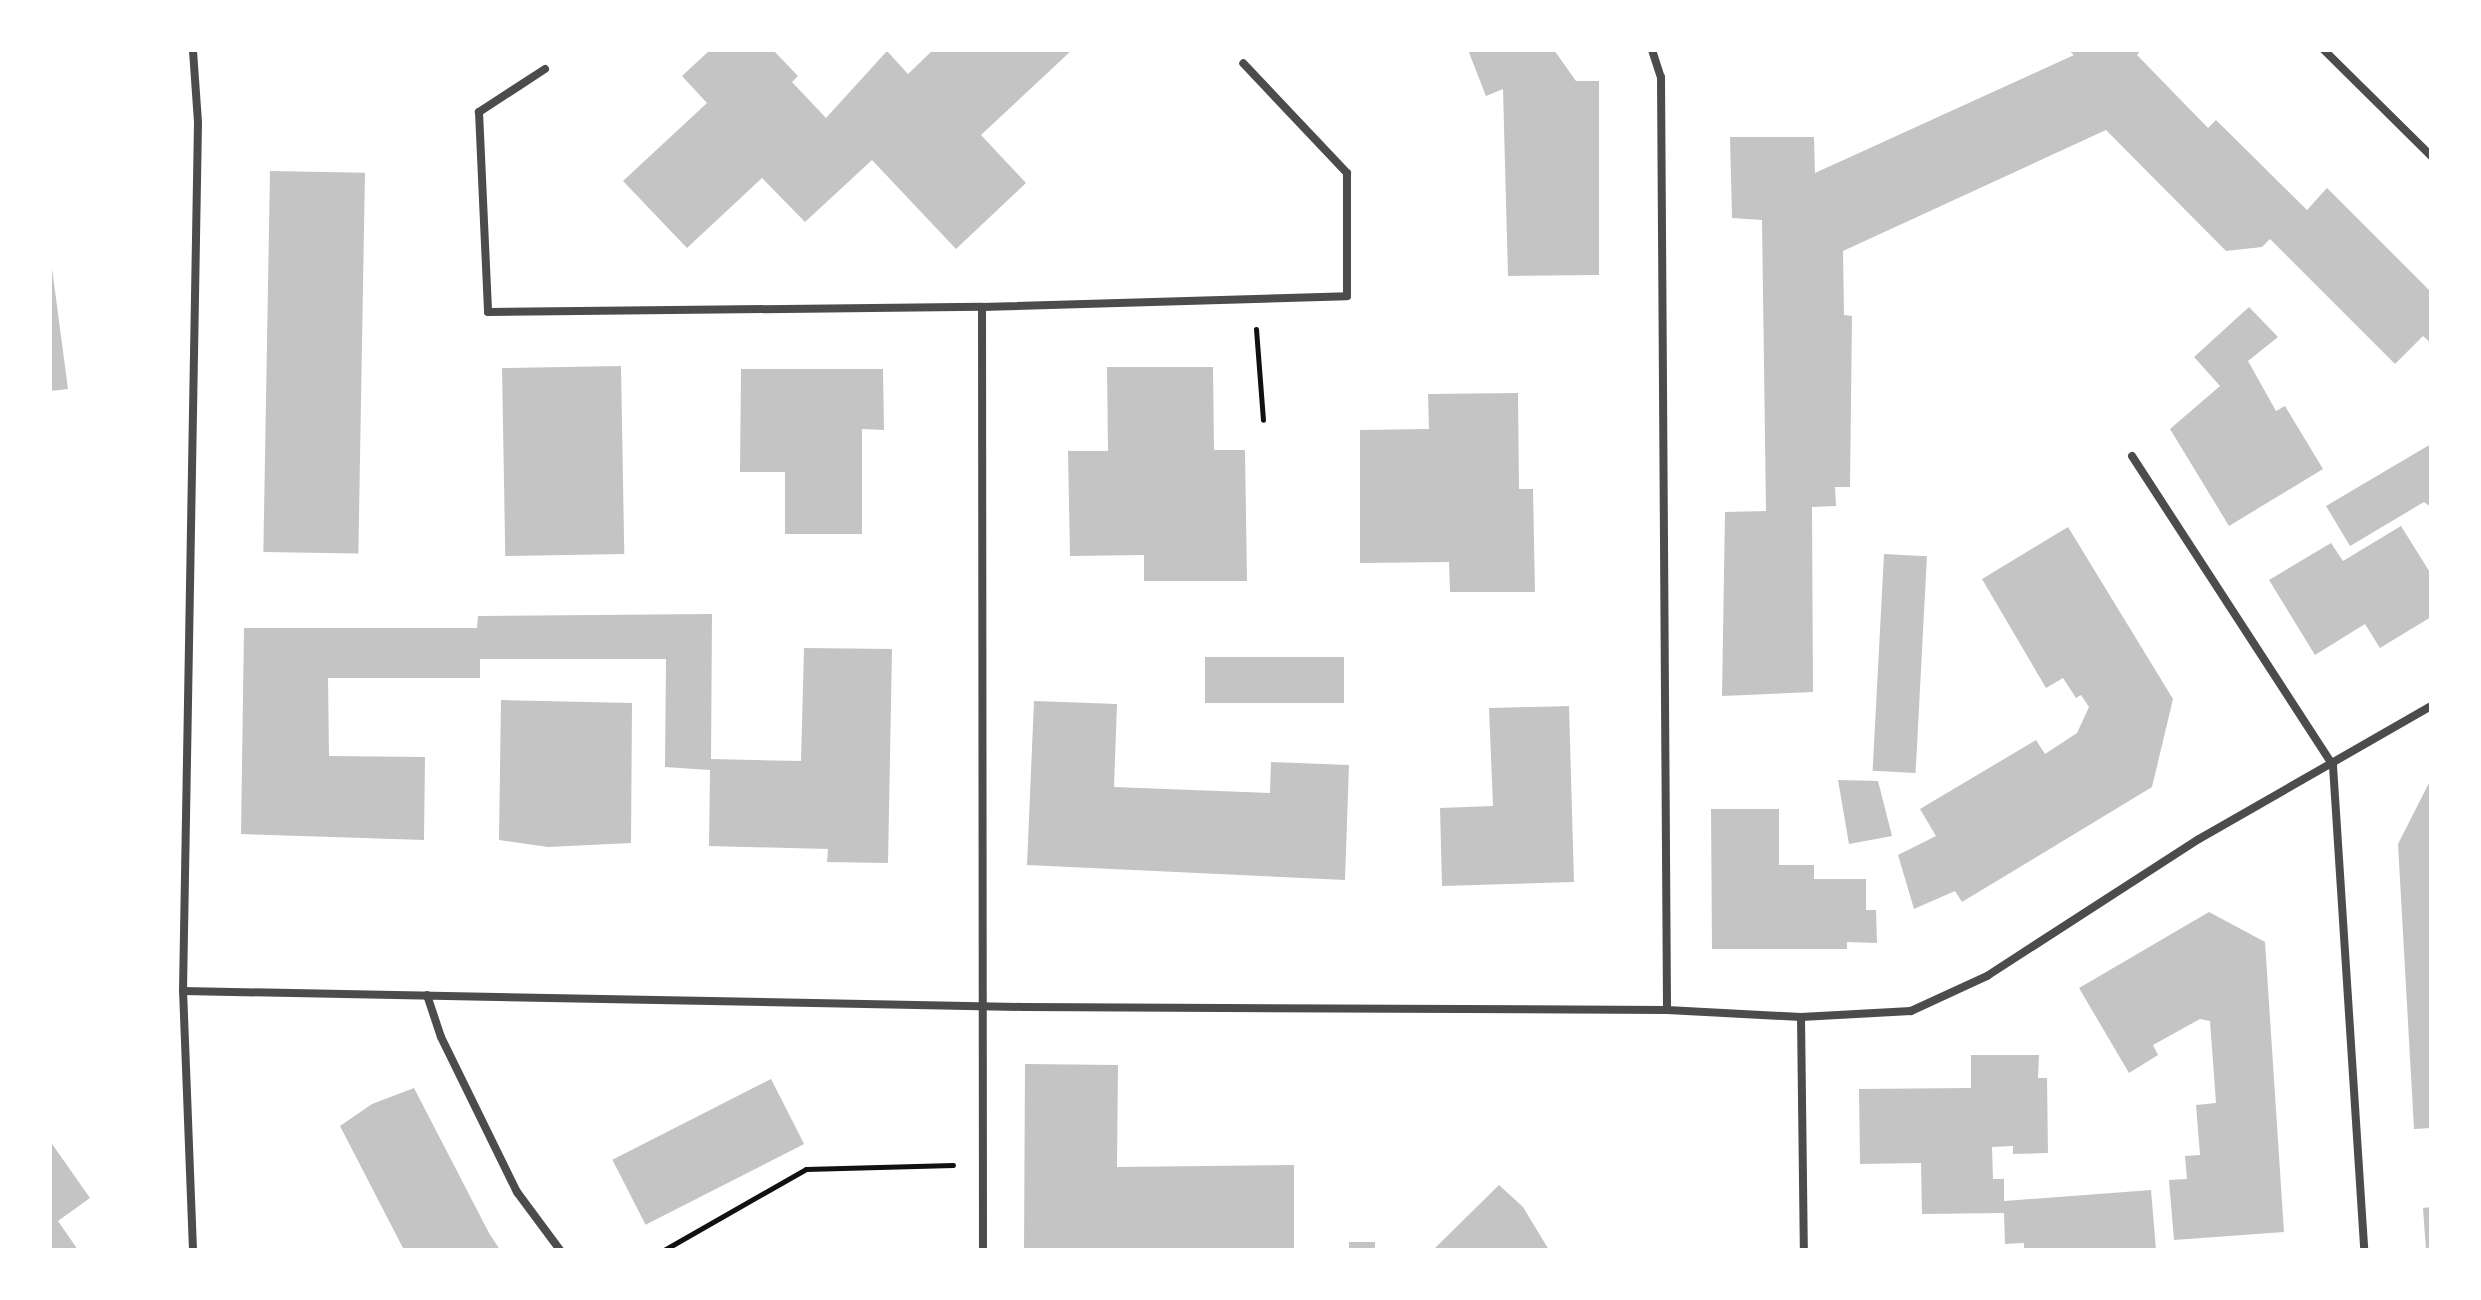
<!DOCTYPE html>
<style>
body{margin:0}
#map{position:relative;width:2481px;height:1300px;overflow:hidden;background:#fff;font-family:Signika,sans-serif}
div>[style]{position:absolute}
.building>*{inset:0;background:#c4c4c4;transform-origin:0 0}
.path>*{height:5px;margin:-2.5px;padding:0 2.5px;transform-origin:2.5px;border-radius:2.5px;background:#111}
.minor>*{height:8px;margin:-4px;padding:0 4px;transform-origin:4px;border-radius:4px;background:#4c4c4c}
span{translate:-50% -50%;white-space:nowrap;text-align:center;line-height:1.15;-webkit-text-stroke:8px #fff;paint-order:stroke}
.frame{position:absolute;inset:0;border:52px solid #fff;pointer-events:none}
</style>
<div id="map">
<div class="building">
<div style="clip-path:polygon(710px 50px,773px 50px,798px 76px,792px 82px,826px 118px,887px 51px,908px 74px,933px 50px,1072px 50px,981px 135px,1026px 183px,956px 249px,872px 160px,805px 222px,762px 178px,687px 248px,623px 181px,707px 103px,682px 76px)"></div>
<div style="clip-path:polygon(1468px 50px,1554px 50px,1576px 81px,1599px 81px,1599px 275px,1508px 276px,1503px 89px,1486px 96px)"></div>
<div style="clip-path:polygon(2068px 50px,2141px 50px,2137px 55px,2208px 128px,2216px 120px,2307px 210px,2327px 188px,2431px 292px,2431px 343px,2423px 336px,2395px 364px,2270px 239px,2262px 247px,2226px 251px,2106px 130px,1843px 251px,1844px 315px,1852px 316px,1850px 487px,1835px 487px,1836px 506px,1812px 507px,1813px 692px,1722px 696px,1725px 512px,1766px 511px,1762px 220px,1732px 218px,1730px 137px,1814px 137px,1815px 173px,2074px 55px)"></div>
<div style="left:270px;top:171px;width:95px;height:381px;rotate:1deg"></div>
<div style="clip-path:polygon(50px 253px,68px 389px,50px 391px)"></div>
<div style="clip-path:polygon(2249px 307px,2278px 337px,2248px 361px,2276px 411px,2285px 406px,2323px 469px,2229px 526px,2170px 429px,2220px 386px,2194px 357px)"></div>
<div style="left:621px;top:366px;width:188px;height:119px;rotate:89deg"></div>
<div style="clip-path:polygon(1107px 367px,1213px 367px,1214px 450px,1245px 450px,1247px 581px,1144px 581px,1144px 555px,1070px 556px,1068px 451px,1108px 451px)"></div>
<div style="clip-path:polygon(741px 369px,883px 369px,884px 430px,862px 429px,862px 534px,785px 534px,785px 472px,740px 472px)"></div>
<div style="clip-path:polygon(1518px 393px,1519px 489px,1533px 489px,1535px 592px,1450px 592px,1449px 562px,1360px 563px,1360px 430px,1429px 429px,1428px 394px)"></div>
<div style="clip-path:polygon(2431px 444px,2431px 507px,2424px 502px,2350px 546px,2326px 506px)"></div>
<div style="clip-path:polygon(2401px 526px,2431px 574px,2431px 617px,2380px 648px,2365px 624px,2315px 655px,2269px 580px,2331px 543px,2343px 561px)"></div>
<div style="clip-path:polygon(2068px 527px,2173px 699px,2152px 787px,1962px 902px,1955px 891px,1914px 909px,1898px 855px,1936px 836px,1920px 809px,2036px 740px,2045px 754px,2077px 733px,2089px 707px,2081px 695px,2076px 698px,2063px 678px,2046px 688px,1982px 579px)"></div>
<div style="left:1884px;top:554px;width:43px;height:217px;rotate:3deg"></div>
<div style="clip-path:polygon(712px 614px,711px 759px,801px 761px,804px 648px,892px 649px,888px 863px,827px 862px,828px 849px,709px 846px,710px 770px,665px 767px,666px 659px,480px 659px,480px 678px,328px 678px,329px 756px,425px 757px,424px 840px,241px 834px,244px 628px,477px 628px,478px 616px)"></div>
<div style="left:1205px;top:657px;width:139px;height:46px"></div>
<div style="clip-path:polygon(501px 700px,632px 703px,631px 843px,548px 847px,499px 840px)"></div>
<div style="clip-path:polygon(1034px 701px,1117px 704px,1114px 787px,1270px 793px,1271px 762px,1349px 765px,1345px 880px,1027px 865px)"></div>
<div style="clip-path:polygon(1569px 706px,1574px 882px,1442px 886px,1440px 808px,1493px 806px,1489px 708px)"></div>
<div style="clip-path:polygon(2431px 779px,2431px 1128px,2414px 1129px,2398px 844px)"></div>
<div style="clip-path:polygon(1838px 780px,1878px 781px,1892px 836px,1849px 844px)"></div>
<div style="clip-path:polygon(1711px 809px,1779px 809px,1779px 865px,1814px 865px,1814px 879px,1866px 879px,1866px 910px,1876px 910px,1877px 943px,1847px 942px,1847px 949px,1712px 949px)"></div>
<div style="clip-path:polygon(2209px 912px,2265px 942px,2284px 1232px,2174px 1240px,2169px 1180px,2187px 1179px,2185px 1156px,2200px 1155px,2196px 1105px,2216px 1103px,2210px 1021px,2200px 1019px,2153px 1045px,2158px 1055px,2129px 1073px,2079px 988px)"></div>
<div style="clip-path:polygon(1971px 1055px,2039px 1055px,2038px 1078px,2047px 1078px,2048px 1153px,2013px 1154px,2013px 1146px,1992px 1147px,1993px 1179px,2004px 1179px,2004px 1201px,2151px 1190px,2156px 1250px,2024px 1250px,2024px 1243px,2005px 1244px,2004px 1213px,1922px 1214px,1921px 1163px,1860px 1164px,1859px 1089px,1971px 1088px)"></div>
<div style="clip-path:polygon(1025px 1064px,1118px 1065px,1117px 1167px,1294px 1165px,1294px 1250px,1024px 1250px)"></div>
<div style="left:771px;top:1079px;width:73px;height:178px;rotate:63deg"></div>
<div style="clip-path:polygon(414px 1088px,489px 1233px,500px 1250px,404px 1250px,340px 1126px,372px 1104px)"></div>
<div style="clip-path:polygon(50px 1141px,90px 1198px,58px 1221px,78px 1250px,50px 1250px)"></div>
<div style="clip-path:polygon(1499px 1185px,1523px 1207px,1549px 1250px,1433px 1250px)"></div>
<div style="clip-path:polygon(2431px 1207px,2431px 1250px,2426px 1250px,2423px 1208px)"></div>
<div style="left:1349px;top:1242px;width:26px;height:8px"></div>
</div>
<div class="path">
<div style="left:1256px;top:329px;width:91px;rotate:85.6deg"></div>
<div style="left:664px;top:1250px;width:163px;rotate:-29.7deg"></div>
<div style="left:806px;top:1169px;width:147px;rotate:-1.6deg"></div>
</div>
<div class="minor">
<div style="left:1652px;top:50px;width:28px;rotate:72deg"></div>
<div style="left:1661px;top:77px;width:933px;rotate:89.63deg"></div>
<div style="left:2324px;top:50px;width:151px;rotate:44.7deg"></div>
<div style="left:545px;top:69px;width:79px;rotate:146.9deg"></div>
<div style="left:479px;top:112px;width:200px;rotate:87.4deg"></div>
<div style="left:488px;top:312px;width:494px;rotate:-0.6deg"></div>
<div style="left:2132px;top:456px;width:369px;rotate:57deg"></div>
<div style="left:2333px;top:766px;width:485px;rotate:86.3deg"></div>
<div style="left:183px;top:991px;width:841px;rotate:1.09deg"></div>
<div style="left:1024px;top:1007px;width:643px;rotate:0.27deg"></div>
<div style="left:1667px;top:1010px;width:134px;rotate:3deg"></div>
<div style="left:1801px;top:1017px;width:110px;rotate:-3.1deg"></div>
<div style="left:1911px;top:1011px;width:84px;rotate:-24.7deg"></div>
<div style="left:1987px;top:976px;width:252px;rotate:-32.9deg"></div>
<div style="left:2199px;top:839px;width:267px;rotate:-29.8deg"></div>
<div style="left:427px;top:995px;width:44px;rotate:71.6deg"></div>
<div style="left:441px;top:1037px;width:173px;rotate:63.9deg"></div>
<div style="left:517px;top:1192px;width:72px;rotate:53.4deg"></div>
<div style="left:1801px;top:1017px;width:233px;rotate:89.3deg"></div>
<div style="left:193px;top:1250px;width:259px;rotate:-92.2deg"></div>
<div style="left:183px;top:991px;width:869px;rotate:-89.01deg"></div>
<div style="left:198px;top:122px;width:72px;rotate:-94deg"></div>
<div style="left:983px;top:1250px;width:943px;rotate:-90.06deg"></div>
<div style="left:982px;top:307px;width:365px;rotate:-1.7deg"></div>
<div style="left:1347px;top:296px;width:123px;rotate:-90deg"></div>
<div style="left:1347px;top:173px;width:151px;rotate:-133.4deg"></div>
</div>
<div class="frame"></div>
</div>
